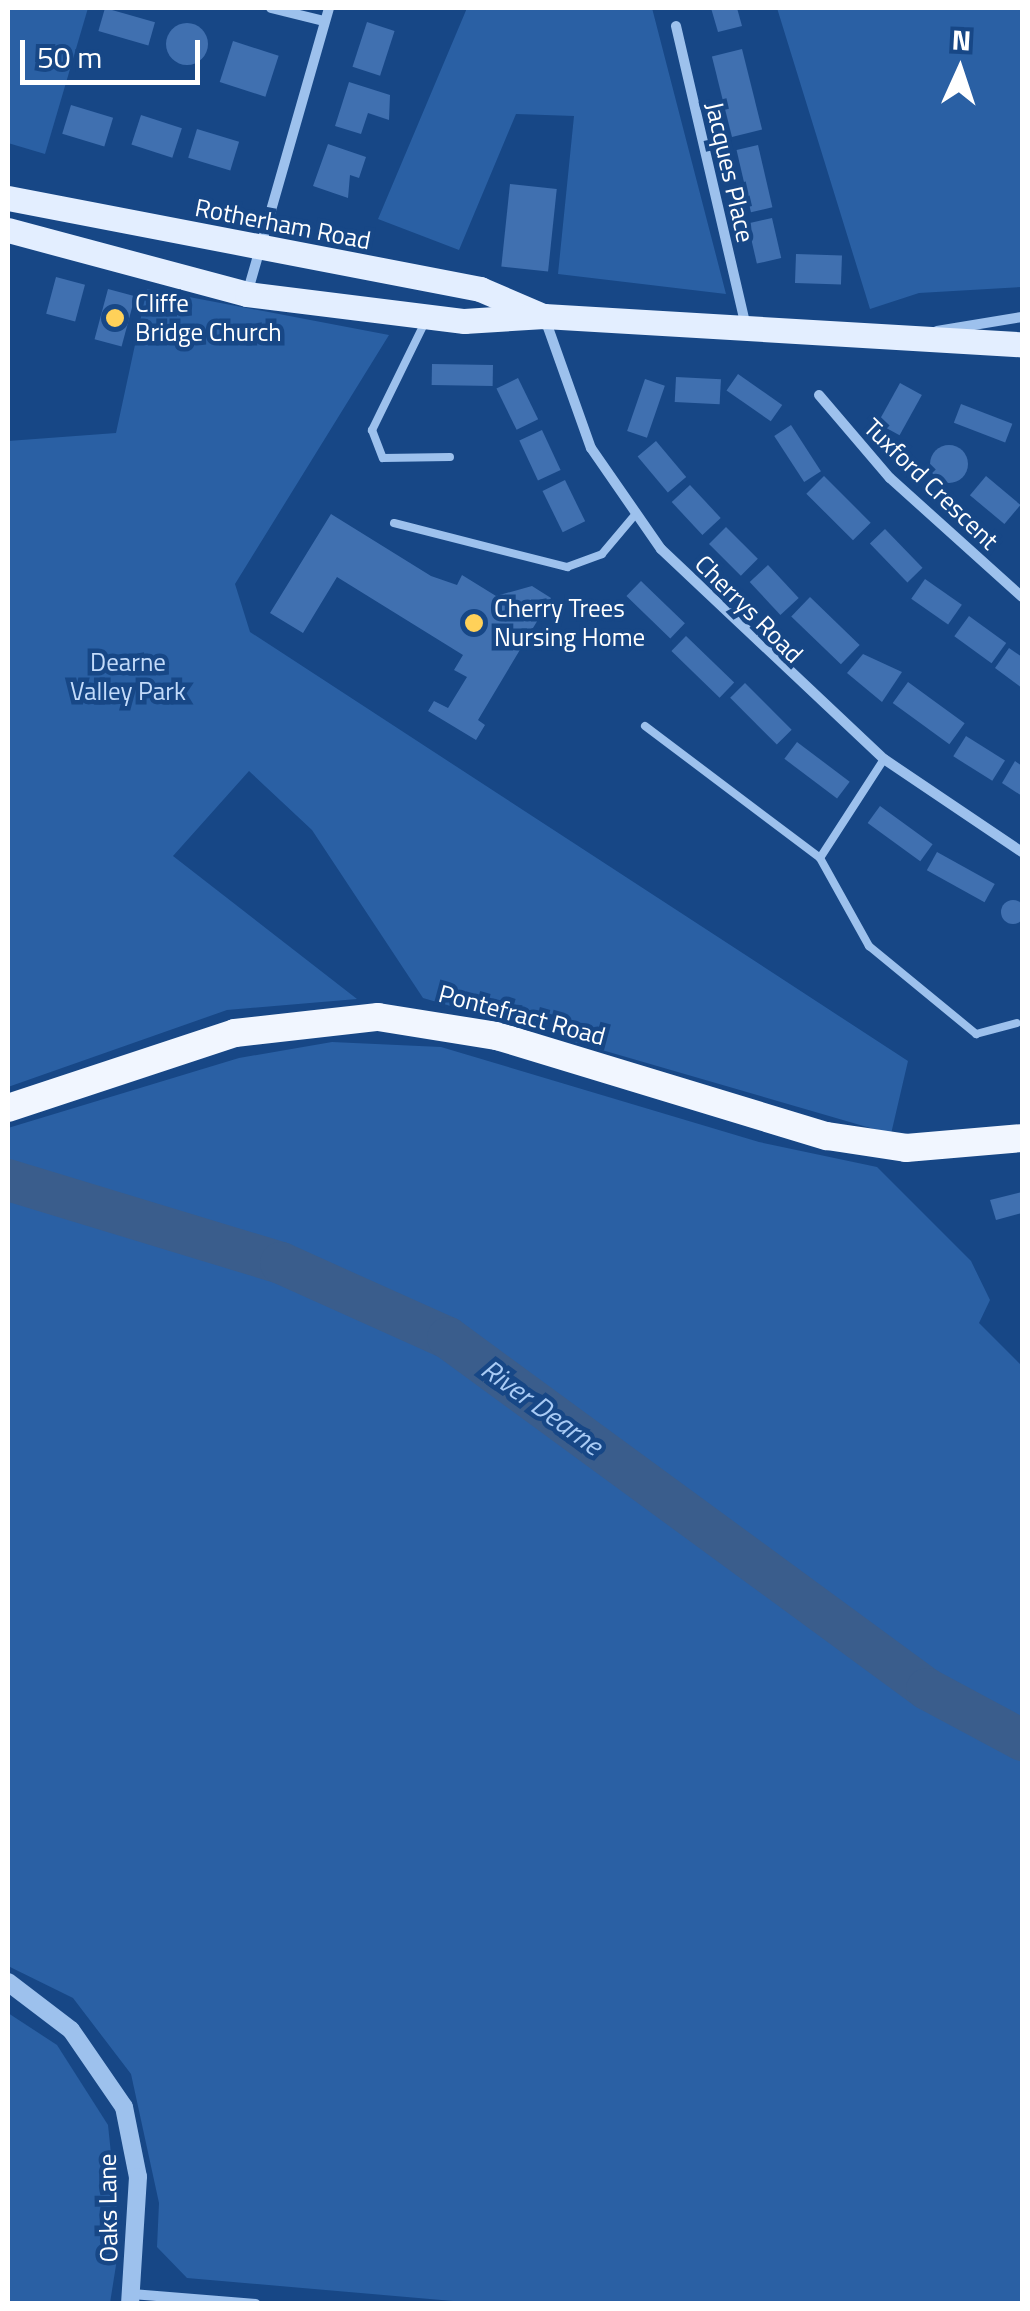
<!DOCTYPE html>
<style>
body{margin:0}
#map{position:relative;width:1030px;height:2311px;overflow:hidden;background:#174786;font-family:"Titillium Web",sans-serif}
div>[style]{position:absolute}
.green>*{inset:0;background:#2a60a4}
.river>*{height:42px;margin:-21px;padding:0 21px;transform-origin:21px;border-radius:21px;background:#3a5d8c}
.building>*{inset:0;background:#4070b0;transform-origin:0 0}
.round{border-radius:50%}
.service>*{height:8px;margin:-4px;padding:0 4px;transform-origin:4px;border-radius:4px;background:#9dc1ed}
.minor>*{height:10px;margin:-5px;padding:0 5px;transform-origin:5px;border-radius:5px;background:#9dc1ed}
.tertiary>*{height:18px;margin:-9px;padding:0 9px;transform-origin:9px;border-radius:9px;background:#9dc1ed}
.primary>*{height:25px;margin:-12.5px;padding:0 12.5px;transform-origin:12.5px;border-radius:12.5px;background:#e3eeff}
.trunk>*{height:28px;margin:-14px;padding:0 14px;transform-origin:14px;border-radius:14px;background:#f1f6ff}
.dots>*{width:28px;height:28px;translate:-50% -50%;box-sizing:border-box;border:5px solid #174786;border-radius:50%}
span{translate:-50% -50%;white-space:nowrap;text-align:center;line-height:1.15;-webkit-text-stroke:9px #174786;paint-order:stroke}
.street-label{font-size:25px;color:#fff}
.poi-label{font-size:25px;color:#fff}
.left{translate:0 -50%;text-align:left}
.park-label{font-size:25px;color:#c3dbfa}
.water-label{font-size:28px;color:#a9cbf5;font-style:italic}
.frame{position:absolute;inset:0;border:10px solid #fff;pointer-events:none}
.north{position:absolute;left:910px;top:20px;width:100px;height:100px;-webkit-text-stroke:8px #174786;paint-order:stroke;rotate:3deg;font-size:28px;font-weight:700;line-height:40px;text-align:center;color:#fff}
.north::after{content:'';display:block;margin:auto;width:35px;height:45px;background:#fff;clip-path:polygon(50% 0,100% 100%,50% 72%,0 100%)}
.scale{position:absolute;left:20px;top:40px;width:180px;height:45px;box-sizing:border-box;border:5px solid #fff;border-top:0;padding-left:12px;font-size:30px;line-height:35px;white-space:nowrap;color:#fff;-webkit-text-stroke:8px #174786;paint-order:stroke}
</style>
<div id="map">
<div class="green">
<div style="clip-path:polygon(8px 8px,88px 8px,45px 154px,8px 143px)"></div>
<div style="clip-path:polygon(467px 8px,652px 8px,726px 294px,558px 274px,574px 116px,516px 114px,459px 250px,378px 219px)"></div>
<div style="clip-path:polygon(777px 8px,1022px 8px,1022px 287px,919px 293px,870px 309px)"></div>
<div style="clip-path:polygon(147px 289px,389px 335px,235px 584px,250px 632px,908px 1061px,891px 1134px,423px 998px,312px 830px,249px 771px,173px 856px,357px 999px,227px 1010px,8px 1087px,8px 441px,116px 433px)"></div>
<div style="clip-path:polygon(332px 1042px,441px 1047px,759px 1142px,877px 1167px,971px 1261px,990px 1300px,979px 1323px,1022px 1366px,1022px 2303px,476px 2303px,187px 2278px,157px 2247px,159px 2203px,131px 2074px,73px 1998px,8px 1966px,8px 1128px,239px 1058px)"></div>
<div style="clip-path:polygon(8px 2013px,57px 2045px,108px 2125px,120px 2240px,110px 2303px,8px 2303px)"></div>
</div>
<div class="river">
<div style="left:8px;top:1180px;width:285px;rotate:16.9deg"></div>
<div style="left:281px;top:1263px;width:183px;rotate:24.2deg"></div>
<div style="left:448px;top:1338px;width:594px;rotate:36.23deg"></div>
<div style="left:927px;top:1689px;width:108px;rotate:28.2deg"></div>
</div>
<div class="building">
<div style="left:105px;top:8px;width:52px;height:24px;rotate:16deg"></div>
<div style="clip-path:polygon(711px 8px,737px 8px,742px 26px,718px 32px)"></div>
<div style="left:367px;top:22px;width:29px;height:47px;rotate:18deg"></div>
<div class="round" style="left:166px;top:23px;width:42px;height:42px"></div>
<div style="left:233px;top:41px;width:48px;height:43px;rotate:18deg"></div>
<div style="left:742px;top:49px;width:83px;height:31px;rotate:76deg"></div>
<div style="clip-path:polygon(349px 82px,390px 95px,389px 120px,368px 113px,361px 134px,335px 126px)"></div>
<div style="left:71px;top:105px;width:44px;height:30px;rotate:17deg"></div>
<div style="left:141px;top:115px;width:43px;height:31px;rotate:18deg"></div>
<div style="left:197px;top:129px;width:44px;height:30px;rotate:17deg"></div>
<div style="clip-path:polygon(328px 144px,366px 157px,359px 178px,350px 175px,348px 198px,313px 186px)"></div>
<div style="left:758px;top:145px;width:64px;height:22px;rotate:77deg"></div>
<div style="left:510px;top:184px;width:47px;height:83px;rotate:6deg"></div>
<div style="left:772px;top:218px;width:41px;height:25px;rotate:77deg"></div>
<div style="left:796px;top:254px;width:46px;height:29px;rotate:2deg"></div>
<div style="left:56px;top:277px;width:30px;height:38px;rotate:15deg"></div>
<div style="left:108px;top:289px;width:28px;height:52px;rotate:15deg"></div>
<div style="left:432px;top:364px;width:61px;height:21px;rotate:1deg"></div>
<div style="left:738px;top:374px;width:54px;height:20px;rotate:35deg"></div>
<div style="left:676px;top:377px;width:45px;height:25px;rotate:3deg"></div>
<div style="left:518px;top:378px;width:46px;height:24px;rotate:64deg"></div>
<div style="left:645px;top:379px;width:21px;height:55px;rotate:19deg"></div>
<div style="left:900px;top:383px;width:25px;height:46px;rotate:29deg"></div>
<div style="left:961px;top:404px;width:55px;height:20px;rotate:21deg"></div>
<div style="left:791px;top:425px;width:55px;height:20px;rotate:57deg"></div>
<div style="left:542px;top:430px;width:44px;height:25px;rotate:65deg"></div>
<div style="left:656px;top:441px;width:47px;height:24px;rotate:50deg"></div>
<div class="round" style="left:930px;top:445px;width:38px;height:38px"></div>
<div style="left:824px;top:476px;width:66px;height:25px;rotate:45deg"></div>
<div style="left:986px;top:476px;width:45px;height:25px;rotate:40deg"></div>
<div style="left:565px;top:480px;width:46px;height:25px;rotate:64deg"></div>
<div style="left:690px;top:485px;width:45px;height:25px;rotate:47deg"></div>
<div style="clip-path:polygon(331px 514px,431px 576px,457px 585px,462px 575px,496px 596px,532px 586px,551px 598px,478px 720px,485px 725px,476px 740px,428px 711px,434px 701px,448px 708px,467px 677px,454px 670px,463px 655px,337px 577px,303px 633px,270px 613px)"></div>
<div style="left:726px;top:527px;width:45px;height:24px;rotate:45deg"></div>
<div style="left:885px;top:529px;width:54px;height:21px;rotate:46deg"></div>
<div style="left:768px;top:565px;width:45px;height:25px;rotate:47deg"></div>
<div style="left:925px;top:579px;width:45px;height:24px;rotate:35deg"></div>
<div style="left:641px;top:581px;width:61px;height:21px;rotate:44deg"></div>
<div style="left:810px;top:597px;width:69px;height:27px;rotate:44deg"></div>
<div style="left:969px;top:616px;width:46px;height:25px;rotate:36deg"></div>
<div style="left:686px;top:636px;width:67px;height:21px;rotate:44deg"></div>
<div style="clip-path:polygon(1009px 648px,1022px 657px,1022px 688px,995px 668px)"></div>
<div style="clip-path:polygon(863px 654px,902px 672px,882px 702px,847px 673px)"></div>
<div style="left:908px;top:682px;width:70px;height:26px;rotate:36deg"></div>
<div style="left:745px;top:683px;width:66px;height:21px;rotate:45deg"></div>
<div style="left:966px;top:736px;width:46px;height:24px;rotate:32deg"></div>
<div style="left:797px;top:742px;width:66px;height:21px;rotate:37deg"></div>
<div style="clip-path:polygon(1015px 761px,1022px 766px,1022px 796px,1002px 783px)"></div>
<div style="left:880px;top:806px;width:65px;height:21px;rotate:36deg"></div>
<div style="left:937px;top:852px;width:66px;height:21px;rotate:29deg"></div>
<div class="round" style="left:1001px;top:900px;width:24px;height:24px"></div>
<div style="clip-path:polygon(1022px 1192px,1022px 1213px,996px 1220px,990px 1200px)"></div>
</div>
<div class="service">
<div style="left:426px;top:320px;width:123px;rotate:116.1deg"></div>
<div style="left:372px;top:430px;width:30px;rotate:69deg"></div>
<div style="left:383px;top:458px;width:67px;rotate:-0.9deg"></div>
<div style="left:394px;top:523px;width:179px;rotate:14.3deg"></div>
<div style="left:567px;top:567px;width:37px;rotate:-20deg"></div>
<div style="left:602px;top:554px;width:50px;rotate:-49.9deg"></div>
<div style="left:645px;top:726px;width:219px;rotate:37deg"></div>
<div style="left:820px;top:858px;width:101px;rotate:60.9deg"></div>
<div style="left:869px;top:946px;width:139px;rotate:39.4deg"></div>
<div style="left:976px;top:1034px;width:42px;rotate:-15deg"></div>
<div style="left:820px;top:858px;width:118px;rotate:-57.1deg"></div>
</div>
<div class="minor">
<div style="left:271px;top:8px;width:55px;rotate:13.8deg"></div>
<div style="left:676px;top:26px;width:309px;rotate:76.9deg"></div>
<div style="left:247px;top:294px;width:298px;rotate:-74deg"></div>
<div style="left:545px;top:319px;width:137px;rotate:70.4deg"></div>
<div style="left:591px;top:448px;width:123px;rotate:55.3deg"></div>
<div style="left:661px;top:549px;width:306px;rotate:43.3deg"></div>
<div style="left:884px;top:759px;width:166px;rotate:34deg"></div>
<div style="left:937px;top:331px;width:86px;rotate:-9.4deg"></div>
<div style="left:819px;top:395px;width:109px;rotate:49.5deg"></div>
<div style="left:890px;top:478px;width:178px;rotate:42deg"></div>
<div style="left:132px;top:2294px;width:124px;rotate:4.6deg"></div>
</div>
<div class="tertiary">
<div style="left:8px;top:1982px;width:79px;rotate:37.3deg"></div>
<div style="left:71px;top:2030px;width:93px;rotate:55.5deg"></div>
<div style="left:124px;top:2107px;width:71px;rotate:78.7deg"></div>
<div style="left:138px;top:2177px;width:127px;rotate:93.6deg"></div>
</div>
<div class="primary">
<div style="left:8px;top:198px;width:481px;rotate:10.9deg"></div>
<div style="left:480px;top:289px;width:69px;rotate:23.2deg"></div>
<div style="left:8px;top:230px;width:247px;rotate:15deg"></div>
<div style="left:247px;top:294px;width:219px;rotate:7.1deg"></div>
<div style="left:464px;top:321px;width:80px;rotate:-3.6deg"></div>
<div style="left:544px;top:316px;width:479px;rotate:3.4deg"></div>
</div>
<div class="trunk">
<div style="left:8px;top:1108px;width:239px;rotate:-18.3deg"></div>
<div style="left:235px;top:1033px;width:144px;rotate:-6.4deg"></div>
<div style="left:378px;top:1017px;width:121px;rotate:9.1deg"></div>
<div style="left:497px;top:1036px;width:345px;rotate:16.9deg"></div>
<div style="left:827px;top:1136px;width:80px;rotate:8.6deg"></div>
<div style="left:906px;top:1148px;width:116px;rotate:-4.9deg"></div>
</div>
<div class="dots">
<div style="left:115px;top:318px;background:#ffd159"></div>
<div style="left:474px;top:623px;background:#ffd159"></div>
</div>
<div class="street-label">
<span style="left:730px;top:172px;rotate:77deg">Jacques Place</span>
<span style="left:283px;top:224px;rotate:11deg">Rotherham Road</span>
<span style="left:931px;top:484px;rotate:44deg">Tuxford Crescent</span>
<span style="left:749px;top:609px;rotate:45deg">Cherrys Road</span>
<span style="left:522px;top:1015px;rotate:15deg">Pontefract Road</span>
<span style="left:108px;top:2208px;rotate:-91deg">Oaks Lane</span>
</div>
<div class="poi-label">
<span class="left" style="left:135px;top:318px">Cliffe<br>Bridge Church</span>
<span class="left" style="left:494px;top:623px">Cherry Trees<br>Nursing Home</span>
</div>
<div class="park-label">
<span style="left:128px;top:677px">Dearne<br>Valley Park</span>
</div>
<div class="water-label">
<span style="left:542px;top:1407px;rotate:36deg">River Dearne</span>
</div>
<div class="frame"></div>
<div class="north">N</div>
<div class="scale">50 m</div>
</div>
